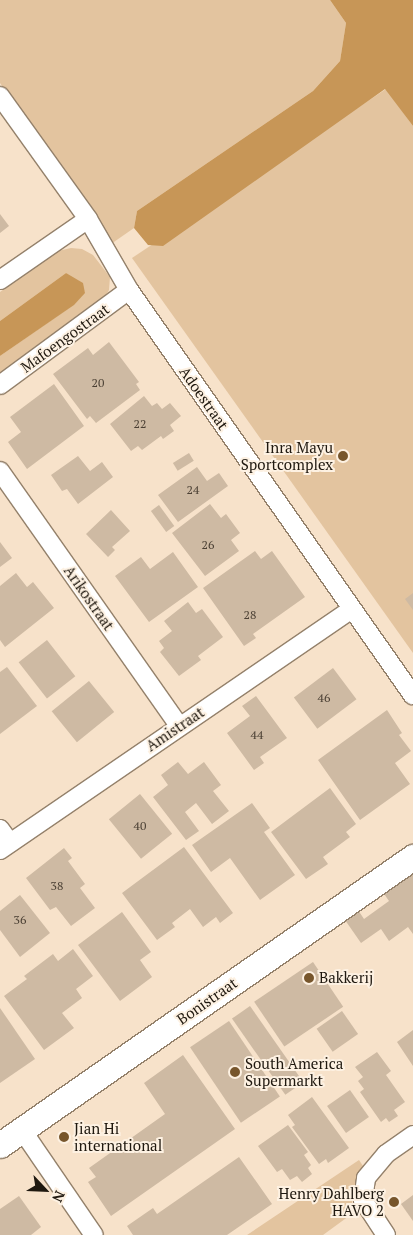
<!DOCTYPE html>
<style>
body{margin:0}
#map{position:relative;width:413px;height:1235px;overflow:hidden;background:#f7e2ca;font-family:"PT Serif",serif}
div>[style]{position:absolute}
.green>*{inset:0;background:#e3c49f}
.water>*{inset:0;background:#c79657}
.building>*{inset:0;background:#cebaa3;transform-origin:0 0}
.roads{filter:drop-shadow(1px 0 #94816b) drop-shadow(-1px 0 #94816b) drop-shadow(0 1px #94816b) drop-shadow(0 -1px #94816b)}
.street>*{height:18px;margin:-9px;padding:0 9px;transform-origin:9px;border-radius:9px;background:#fff}
.secondary>*{height:25px;margin:-12.5px;padding:0 12.5px;transform-origin:12.5px;border-radius:12.5px;background:#fff}
.dots>*{width:14px;height:14px;translate:-50% -50%;box-sizing:border-box;border:2px solid #fdf1e2;border-radius:50%}
span{translate:-50% -50%;white-space:nowrap;text-align:center;line-height:1.15;-webkit-text-stroke:4px #fdf1e2;paint-order:stroke}
.number-label{font-size:12px;color:#4b4034}
.number-label span{-webkit-text-stroke-width:0}
.street-label{font-size:15px;color:#1f180f}
.poi-label{font-size:15px;color:#1f180f}
.right{translate:-100% -50%;text-align:right}
.left{translate:0 -50%;text-align:left}
.north{position:absolute;left:20px;top:1165px;width:50px;height:50px;-webkit-text-stroke:4px #fdf1e2;paint-order:stroke;rotate:115deg;font-size:14px;font-weight:700;line-height:20px;text-align:center;color:#1f180f}
.north::after{content:'';display:block;margin:auto;width:18px;height:22px;background:#1f180f;clip-path:polygon(50% 0,100% 100%,50% 72%,0 100%)}
</style>
<div id="map">
<div class="green">
<div style="clip-path:polygon(0 0,330px 0,346px 23px,340px 61px,313px 91px,137px 211px,134px 228px,111px 244px,0 83px)"></div>
<div style="clip-path:polygon(386px 89px,413px 126px,413px 653px,132px 258px)"></div>
<div style="clip-path:polygon(71px 248px,82px 249px,93px 255px,110px 277px,109px 290px,103px 301px,0 376px,0 356px,73px 305px,85px 292px,66px 273px,0 321px,0 292px,58px 251px)"></div>
<div style="clip-path:polygon(359px 1160px,367px 1172px,356px 1185px,349px 1216px,323px 1235px,247px 1235px)"></div>
</div>
<div class="water">
<div style="clip-path:polygon(330px 0,413px 0,413px 126px,385px 89px,163px 246px,148px 245px,134px 228px,137px 211px,313px 91px,340px 61px,346px 23px)"></div>
<div style="clip-path:polygon(66px 273px,83px 283px,85px 293px,74px 305px,0 356px,0 321px)"></div>
</div>
<div class="building">
<div style="clip-path:polygon(0 214px,9px 226px,0 233px)"></div>
<div style="clip-path:polygon(109px 342px,139px 382px,136px 384px,140px 390px,96px 423px,90px 416px,87px 419px,53px 374px,88px 348px,93px 355px)"></div>
<div style="clip-path:polygon(54px 384px,84px 426px,27px 469px,8px 442px,21px 432px,10px 417px)"></div>
<div style="clip-path:polygon(144px 396px,152px 406px,157px 403px,162px 409px,170px 403px,181px 416px,170px 425px,174px 431px,163px 439px,161px 436px,142px 450px,138px 446px,131px 451px,110px 424px)"></div>
<div style="left:189px;top:453px;width:9px;height:19px;rotate:58deg"></div>
<div style="clip-path:polygon(78px 456px,90px 471px,102px 462px,113px 477px,78px 504px,67px 489px,62px 491px,51px 475px)"></div>
<div style="clip-path:polygon(197px 467px,207px 481px,219px 473px,228px 486px,178px 522px,158px 495px)"></div>
<div style="clip-path:polygon(210px 504px,221px 518px,226px 514px,240px 533px,231px 540px,239px 551px,205px 576px,172px 533px)"></div>
<div style="left:159px;top:505px;width:26px;height:10px;rotate:54deg"></div>
<div style="clip-path:polygon(111px 510px,130px 531px,112px 547px,115px 550px,108px 557px,86px 534px)"></div>
<div style="clip-path:polygon(0 542px,12px 558px,0 567px)"></div>
<div style="clip-path:polygon(255px 551px,261px 559px,272px 551px,305px 597px,253px 634px,256px 638px,244px 646px,203px 588px)"></div>
<div style="clip-path:polygon(173px 552px,198px 587px,149px 622px,115px 576px,141px 557px,150px 569px)"></div>
<div style="clip-path:polygon(16px 573px,27px 587px,33px 582px,54px 608px,5px 647px,0 640px,0 586px)"></div>
<div style="clip-path:polygon(413px 593px,413px 610px,405px 599px)"></div>
<div style="clip-path:polygon(188px 602px,196px 613px,202px 609px,223px 637px,198px 656px,201px 660px,179px 676px,160px 652px,164px 648px,159px 641px,172px 631px,164px 621px)"></div>
<div style="left:47px;top:640px;width:46px;height:36px;rotate:52deg"></div>
<div style="clip-path:polygon(7px 667px,37px 706px,0 734px,0 672px)"></div>
<div style="left:333px;top:668px;width:39px;height:49px;rotate:53deg"></div>
<div style="left:89px;top:681px;width:40px;height:48px;rotate:51deg"></div>
<div style="clip-path:polygon(256px 696px,287px 738px,260px 757px,264px 763px,254px 770px,227px 733px,250px 716px,242px 706px)"></div>
<div style="clip-path:polygon(387px 710px,402px 733px,399px 735px,411px 751px,395px 763px,410px 784px,360px 820px,318px 760px)"></div>
<div style="clip-path:polygon(178px 762px,188px 774px,204px 762px,221px 785px,213px 791px,229px 811px,212px 824px,196px 803px,185px 812px,199px 831px,186px 840px,153px 797px,168px 785px,161px 775px)"></div>
<div style="clip-path:polygon(330px 788px,356px 824px,346px 832px,350px 837px,323px 857px,328px 864px,306px 879px,271px 832px)"></div>
<div style="left:140px;top:794px;width:51px;height:40px;rotate:51deg"></div>
<div style="clip-path:polygon(252px 803px,270px 828px,264px 832px,295px 875px,260px 900px,230px 858px,211px 872px,192px 845px)"></div>
<div style="clip-path:polygon(184px 847px,233px 913px,220px 923px,216px 917px,203px 927px,190px 909px,172px 923px,175px 927px,157px 940px,122px 893px)"></div>
<div style="clip-path:polygon(64px 848px,72px 858px,68px 861px,85px 884px,80px 888px,95px 908px,71px 926px,56px 907px,50px 910px,26px 878px)"></div>
<div style="clip-path:polygon(413px 864px,413px 934px,408px 927px,389px 941px,381px 929px,361px 943px,345px 920px,358px 910px,364px 919px,389px 901px,380px 888px)"></div>
<div style="clip-path:polygon(20px 895px,50px 933px,20px 957px,0 930px,0 911px)"></div>
<div style="clip-path:polygon(122px 912px,151px 952px,140px 960px,152px 977px,120px 1001px,78px 945px)"></div>
<div style="clip-path:polygon(73px 949px,93px 976px,76px 989px,82px 998px,62px 1013px,74px 1028px,44px 1050px,4px 996px,27px 979px,24px 976px,53px 954px,58px 961px)"></div>
<div style="left:313px;top:962px;width:54px;height:71px;rotate:56deg"></div>
<div style="left:250px;top:1006px;width:93px;height:22px;rotate:55deg"></div>
<div style="clip-path:polygon(0 1008px,35px 1059px,0 1083px)"></div>
<div style="left:342px;top:1011px;width:28px;height:31px;rotate:55deg"></div>
<div style="left:229px;top:1021px;width:91px;height:47px;rotate:56deg"></div>
<div style="clip-path:polygon(413px 1030px,413px 1066px,397px 1042px)"></div>
<div style="clip-path:polygon(377px 1052px,391px 1071px,386px 1075px,405px 1102px,394px 1110px,398px 1116px,389px 1122px,386px 1118px,381px 1122px,360px 1092px,364px 1089px,358px 1081px,363px 1077px,355px 1067px)"></div>
<div style="clip-path:polygon(183px 1055px,235px 1129px,111px 1216px,88px 1182px,96px 1177px,89px 1168px,165px 1114px,144px 1083px)"></div>
<div style="left:350px;top:1090px;width:33px;height:28px;rotate:55deg"></div>
<div style="clip-path:polygon(312px 1097px,349px 1148px,328px 1163px,326px 1159px,319px 1164px,292px 1127px,295px 1125px,288px 1115px)"></div>
<div style="clip-path:polygon(288px 1125px,308px 1152px,304px 1155px,311px 1165px,308px 1168px,312px 1174px,302px 1182px,297px 1176px,290px 1180px,282px 1169px,277px 1172px,258px 1146px)"></div>
<div style="clip-path:polygon(239px 1157px,272px 1204px,227px 1235px,133px 1235px,127px 1226px,153px 1208px,157px 1214px)"></div>
<div style="clip-path:polygon(413px 1195px,413px 1221px,401px 1204px)"></div>
<div style="clip-path:polygon(19px 1196px,41px 1227px,31px 1235px,0 1235px,0 1209px)"></div>
</div>
<div class="roads">
<div class="street">
<div style="left:0;top:96px;width:151px;rotate:54.4deg"></div>
<div style="left:88px;top:219px;width:82px;rotate:60deg"></div>
<div style="left:129px;top:290px;width:495px;rotate:55deg"></div>
<div style="left:0;top:280px;width:107px;rotate:-34.7deg"></div>
<div style="left:0;top:385px;width:160px;rotate:-36.4deg"></div>
<div style="left:0;top:471px;width:312px;rotate:54.9deg"></div>
<div style="left:0;top:829px;width:17px;rotate:54deg"></div>
<div style="left:0;top:850px;width:425px;rotate:-34.4deg"></div>
<div style="left:22px;top:1130px;width:127px;rotate:55.6deg"></div>
<div style="left:386px;top:1235px;width:42px;rotate:-123.3deg"></div>
<div style="left:363px;top:1200px;width:22px;rotate:-82deg"></div>
<div style="left:366px;top:1178px;width:31px;rotate:-50deg"></div>
<div style="left:386px;top:1154px;width:33px;rotate:-35deg"></div>
</div>
<div class="secondary">
<div style="left:0;top:1145px;width:504px;rotate:-34.89deg"></div>
</div>
</div>
<div class="dots">
<div style="left:343px;top:456px;background:#77562c"></div>
<div style="left:309px;top:978px;background:#77562c"></div>
<div style="left:235px;top:1072px;background:#77562c"></div>
<div style="left:64px;top:1137px;background:#77562c"></div>
<div style="left:394px;top:1202px;background:#77562c"></div>
</div>
<div class="number-label">
<span style="left:98px;top:383px">20</span>
<span style="left:140px;top:424px">22</span>
<span style="left:193px;top:490px">24</span>
<span style="left:208px;top:545px">26</span>
<span style="left:250px;top:615px">28</span>
<span style="left:324px;top:698px">46</span>
<span style="left:257px;top:735px">44</span>
<span style="left:140px;top:826px">40</span>
<span style="left:57px;top:886px">38</span>
<span style="left:20px;top:920px">36</span>
</div>
<div class="street-label">
<span style="left:65px;top:338px;rotate:-36deg">Mafoengostraat</span>
<span style="left:204px;top:398px;rotate:55deg">Adoestraat</span>
<span style="left:89px;top:598px;rotate:55deg">Arikostraat</span>
<span style="left:175px;top:729px;rotate:-34deg">Amistraat</span>
<span style="left:207px;top:1001px;rotate:-35deg">Bonistraat</span>
</div>
<div class="poi-label">
<span class="right" style="left:333px;top:456px">Inra Mayu<br>Sportcomplex</span>
<span class="left" style="left:319px;top:978px">Bakkerij</span>
<span class="left" style="left:245px;top:1072px">South America<br>Supermarkt</span>
<span class="left" style="left:74px;top:1137px">Jian Hi<br>international</span>
<span class="right" style="left:384px;top:1202px">Henry Dahlberg<br>HAVO 2</span>
</div>
<div class="north">N</div>
</div>
